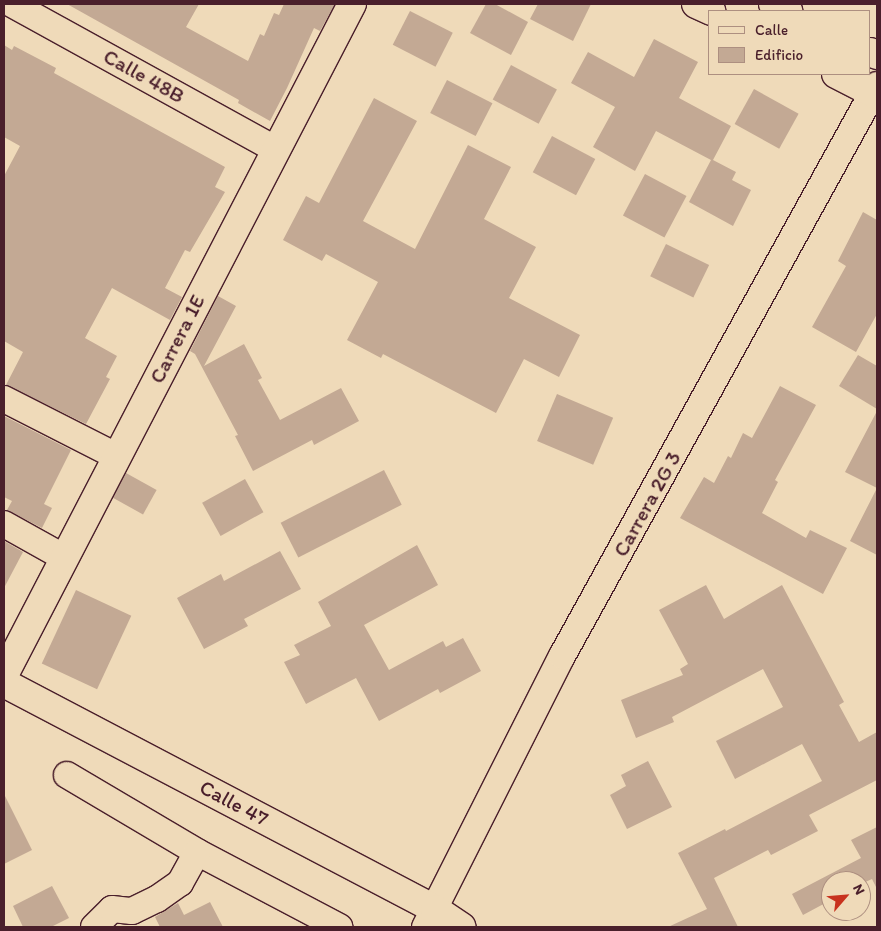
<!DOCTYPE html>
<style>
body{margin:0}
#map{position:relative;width:881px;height:931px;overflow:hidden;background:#efdab9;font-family:Itim,sans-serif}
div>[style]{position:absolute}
.building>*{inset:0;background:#c3a994;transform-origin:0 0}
.roads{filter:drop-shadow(1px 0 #4a1f2b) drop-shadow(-1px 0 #4a1f2b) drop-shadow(0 1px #4a1f2b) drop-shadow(0 -1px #4a1f2b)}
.minor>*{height:26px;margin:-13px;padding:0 13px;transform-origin:13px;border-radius:13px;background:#efdab9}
.tertiary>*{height:28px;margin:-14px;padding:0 14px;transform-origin:14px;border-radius:14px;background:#efdab9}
span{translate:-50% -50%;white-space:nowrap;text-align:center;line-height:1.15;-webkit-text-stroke:5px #efdab9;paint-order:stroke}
.street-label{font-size:21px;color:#4a1f2b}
.frame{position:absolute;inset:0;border:5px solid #4a1f2b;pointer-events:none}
.legend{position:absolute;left:708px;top:10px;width:162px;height:65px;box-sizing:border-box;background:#efdab9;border:1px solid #ad8f80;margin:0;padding:6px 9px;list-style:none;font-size:15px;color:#4a1f2b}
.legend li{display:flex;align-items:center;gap:10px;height:25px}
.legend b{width:25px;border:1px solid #ad8f80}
.north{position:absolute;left:821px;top:871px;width:50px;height:50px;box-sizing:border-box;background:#efdab9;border:1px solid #ad8f80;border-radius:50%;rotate:63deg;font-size:14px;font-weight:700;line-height:20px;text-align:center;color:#4a1f2b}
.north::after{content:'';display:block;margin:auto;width:18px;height:22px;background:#c8321e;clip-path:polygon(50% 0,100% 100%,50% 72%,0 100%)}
</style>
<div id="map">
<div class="building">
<div style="clip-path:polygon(67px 4px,199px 4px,186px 27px,248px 61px,260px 34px,264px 36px,274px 13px,279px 15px,284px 4px,335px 4px,320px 31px,314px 28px,287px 88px,270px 121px,238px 103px,239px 100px)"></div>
<div style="clip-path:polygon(486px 4px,495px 4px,528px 22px,511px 55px,470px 33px)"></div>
<div style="clip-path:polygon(538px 4px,591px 4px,573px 41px,530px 19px)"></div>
<div style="left:410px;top:11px;width:48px;height:38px;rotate:27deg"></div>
<div style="clip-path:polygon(654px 39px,698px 62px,679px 98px,731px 126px,713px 160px,736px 172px,732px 180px,751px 190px,733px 226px,689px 202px,711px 160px,656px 131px,635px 171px,593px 147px,615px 107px,571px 83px,588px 52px,634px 77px)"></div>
<div style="clip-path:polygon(4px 45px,12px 50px,14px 46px,56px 68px,54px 73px,225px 167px,215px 187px,225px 192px,190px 252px,185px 250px,165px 288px,182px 297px,170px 320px,112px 288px,85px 338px,117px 356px,106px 377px,110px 379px,86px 424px,6px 385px,23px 352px,4px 341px,4px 176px,20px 146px,4px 137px)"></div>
<div style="left:511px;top:65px;width:52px;height:39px;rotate:28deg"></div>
<div style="left:447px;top:80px;width:51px;height:37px;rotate:27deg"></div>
<div style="left:754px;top:89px;width:51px;height:40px;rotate:29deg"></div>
<div style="clip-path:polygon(374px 98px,417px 121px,363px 221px,415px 249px,468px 145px,511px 167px,484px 219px,536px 247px,509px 298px,580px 335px,559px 377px,524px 359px,496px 413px,383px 354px,381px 358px,347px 340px,378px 282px,326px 254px,322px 261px,283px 240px,306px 196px,319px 203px)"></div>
<div style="left:552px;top:136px;width:49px;height:41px;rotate:28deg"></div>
<div style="left:645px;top:174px;width:47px;height:47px;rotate:28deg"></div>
<div style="clip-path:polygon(863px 212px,877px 220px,877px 314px,856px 352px,812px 327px,846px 266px,838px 261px)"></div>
<div style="left:666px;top:244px;width:48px;height:36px;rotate:26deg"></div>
<div style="clip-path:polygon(218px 296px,236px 306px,204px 366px,244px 344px,262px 378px,258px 380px,280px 420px,341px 388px,359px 421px,314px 445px,312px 440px,253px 471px,235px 436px,238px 435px,195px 354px,190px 351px)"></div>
<div style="clip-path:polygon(858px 355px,877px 366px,877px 409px,839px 386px)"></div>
<div style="clip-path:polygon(780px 386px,816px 405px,775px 480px,778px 482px,762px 513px,806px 538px,810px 530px,847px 548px,823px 594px,680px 518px,704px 477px,714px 483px,728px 456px,731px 458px,743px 433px,752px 438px)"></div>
<div style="left:557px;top:394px;width:61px;height:51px;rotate:23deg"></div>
<div style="clip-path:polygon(877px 411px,877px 555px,850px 541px,877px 488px,845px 472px)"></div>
<div style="clip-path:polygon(4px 416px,71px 450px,44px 504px,52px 508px,42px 528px,7px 510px,12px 501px,4px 497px)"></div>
<div style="left:384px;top:470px;width:39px;height:116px;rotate:63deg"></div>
<div style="left:126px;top:473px;width:35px;height:28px;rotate:29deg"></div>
<div style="left:245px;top:479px;width:38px;height:49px;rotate:61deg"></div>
<div style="clip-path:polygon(4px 541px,23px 552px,4px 588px)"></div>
<div style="clip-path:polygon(417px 545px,438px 585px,364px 625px,389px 670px,443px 641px,446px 647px,463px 638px,481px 671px,440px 693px,438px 689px,379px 721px,356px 678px,306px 704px,284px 662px,300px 655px,294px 645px,331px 626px,318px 602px)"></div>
<div style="clip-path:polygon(280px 551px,301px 589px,244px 619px,248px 626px,204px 649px,177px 598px,221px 574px,224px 581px)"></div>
<div style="clip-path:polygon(706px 585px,724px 619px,782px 585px,844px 702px,839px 705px,859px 742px,877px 732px,877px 780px,809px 815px,818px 831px,771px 855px,768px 850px,714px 878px,738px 927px,668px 927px,707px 909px,678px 853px,725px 829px,726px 831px,822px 781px,802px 744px,735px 779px,716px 741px,783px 707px,763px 669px,672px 717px,674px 722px,636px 738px,621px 700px,683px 675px,680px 669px,688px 664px,659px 610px)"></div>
<div style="left:76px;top:590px;width:61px;height:81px;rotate:25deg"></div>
<div style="clip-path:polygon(648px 761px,672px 807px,627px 829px,610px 795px,626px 786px,621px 775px)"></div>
<div style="clip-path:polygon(4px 794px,32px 850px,4px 864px)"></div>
<div style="clip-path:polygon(877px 827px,877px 889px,872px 879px,861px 884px,861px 881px,831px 881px,831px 900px,803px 915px,792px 894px,861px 858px,851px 840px)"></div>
<div style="clip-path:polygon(52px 886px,69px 918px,51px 927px,23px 927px,13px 906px)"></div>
<div style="clip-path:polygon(210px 902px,223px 927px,160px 927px,155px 917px,178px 903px,184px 915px)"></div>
</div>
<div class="roads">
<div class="minor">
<div style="left:12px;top:4px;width:302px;rotate:28.9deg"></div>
<div style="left:4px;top:399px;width:126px;rotate:27deg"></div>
<div style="left:4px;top:524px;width:68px;rotate:29.2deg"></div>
<div style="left:67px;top:775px;width:151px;rotate:30.6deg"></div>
<div style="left:197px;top:852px;width:161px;rotate:27.8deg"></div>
<div style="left:94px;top:927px;width:25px;rotate:-45deg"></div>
<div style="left:112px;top:909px;width:20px;rotate:6deg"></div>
<div style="left:132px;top:911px;width:28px;rotate:-26deg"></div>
<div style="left:157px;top:899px;width:28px;rotate:-35deg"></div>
<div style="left:180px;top:883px;width:35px;rotate:-61deg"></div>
<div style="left:425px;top:927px;width:304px;rotate:-63.2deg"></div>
<div style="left:562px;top:656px;width:652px;rotate:-61.12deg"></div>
</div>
<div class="tertiary">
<div style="left:696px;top:4px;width:17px;rotate:25deg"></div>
<div style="left:773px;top:4px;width:17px;rotate:25deg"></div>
<div style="left:870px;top:52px;width:8px;rotate:23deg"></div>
<div style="left:836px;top:74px;width:46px;rotate:27.1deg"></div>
<div style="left:4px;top:675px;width:756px;rotate:-62.59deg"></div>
<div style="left:4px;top:683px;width:487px;rotate:27.7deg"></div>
<div style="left:435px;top:909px;width:32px;rotate:34deg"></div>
</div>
</div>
<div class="street-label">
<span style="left:144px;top:76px;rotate:29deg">Calle 48B</span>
<span style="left:177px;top:339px;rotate:-63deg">Carrera 1E</span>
<span style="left:647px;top:504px;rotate:-61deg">Carrera 2G 3</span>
<span style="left:234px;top:803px;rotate:28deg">Calle 47</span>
</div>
<div class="frame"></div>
<ul class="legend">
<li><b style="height:6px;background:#efdab9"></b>Calle</li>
<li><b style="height:14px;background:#c3a994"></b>Edificio</li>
</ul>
<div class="north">N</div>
</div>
